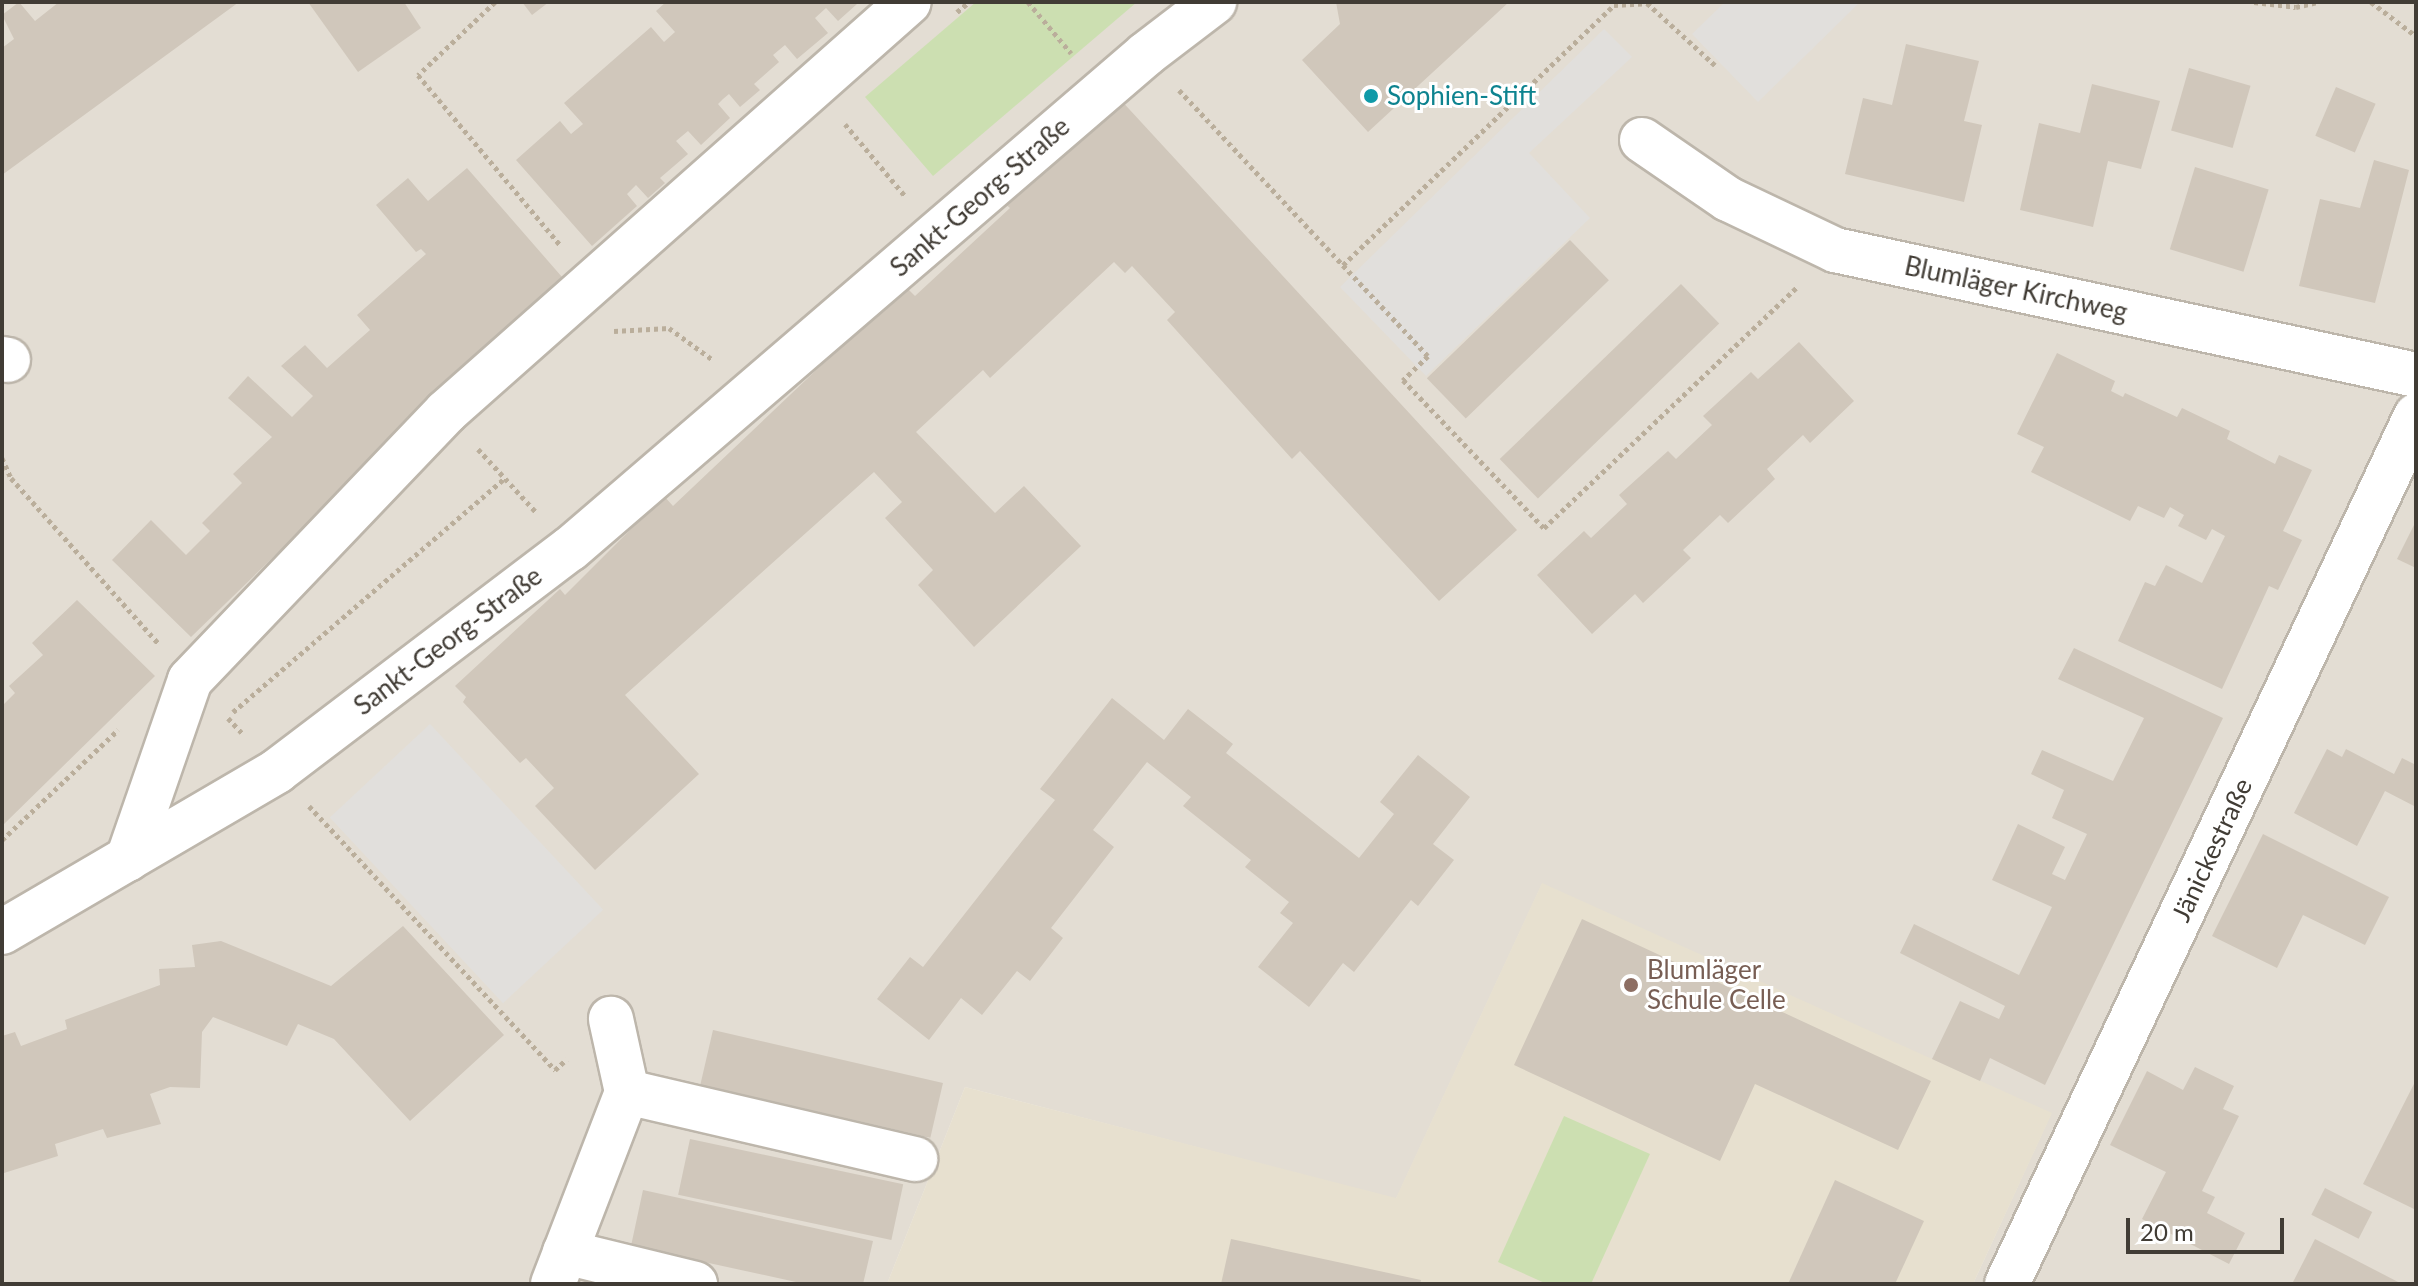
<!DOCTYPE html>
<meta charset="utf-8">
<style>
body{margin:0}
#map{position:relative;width:2418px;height:1286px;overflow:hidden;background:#f0ece4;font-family:Lato,sans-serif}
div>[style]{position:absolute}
.residential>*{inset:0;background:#e3ddd3}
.education>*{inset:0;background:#e7e0cf}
.green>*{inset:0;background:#ccdfb1}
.parking>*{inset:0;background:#e1dfdc;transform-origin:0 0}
.building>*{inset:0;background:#d0c7bb;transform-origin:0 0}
.path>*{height:5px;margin-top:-2.5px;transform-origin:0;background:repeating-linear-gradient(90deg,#baae9b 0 4px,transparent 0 8px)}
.roads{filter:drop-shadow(2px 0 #bdb6ab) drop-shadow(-2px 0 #bdb6ab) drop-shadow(0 2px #bdb6ab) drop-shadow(0 -2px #bdb6ab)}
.minor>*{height:44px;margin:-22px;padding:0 22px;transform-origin:22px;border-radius:22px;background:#fff}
.dots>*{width:22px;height:22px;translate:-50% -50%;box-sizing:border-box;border:4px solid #fff;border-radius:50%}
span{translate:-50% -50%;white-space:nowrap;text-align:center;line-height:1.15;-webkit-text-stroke:6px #fff;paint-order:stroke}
.culture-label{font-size:26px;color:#0d838f}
.left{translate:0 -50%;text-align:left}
.street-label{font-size:26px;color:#413c35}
.education-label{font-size:26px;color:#785e54}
.frame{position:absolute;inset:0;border:4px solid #413c35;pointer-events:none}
.scale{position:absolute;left:2126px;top:1218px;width:158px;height:36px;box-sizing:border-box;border:4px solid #413c35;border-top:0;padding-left:10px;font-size:24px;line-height:28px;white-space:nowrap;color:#413c35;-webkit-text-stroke:6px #fff;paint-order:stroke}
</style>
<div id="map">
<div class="residential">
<div style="clip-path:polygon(2px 2px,2416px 2px,2416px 1284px,1973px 1284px,2051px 1114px,1542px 884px,1396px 1199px,965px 1087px,887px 1284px,2px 1284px)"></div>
</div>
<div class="education">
<div style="clip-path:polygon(1542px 883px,2052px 1113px,1973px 1284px,887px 1284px,965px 1087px,1396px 1198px)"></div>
</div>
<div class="green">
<div style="clip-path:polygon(976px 2px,1137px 2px,933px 176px,865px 97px)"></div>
<div style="clip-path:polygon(1564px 1116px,1650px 1154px,1591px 1284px,1547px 1284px,1498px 1262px)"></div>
</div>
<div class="parking">
<div style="clip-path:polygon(1725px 2px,1860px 2px,1758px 102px,1692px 34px)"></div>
<div style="clip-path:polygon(1604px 29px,1632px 57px,1529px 153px,1590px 218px,1426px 376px,1340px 287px)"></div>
<div style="left:430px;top:724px;width:254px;height:137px;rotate:47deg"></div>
</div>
<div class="building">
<div style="clip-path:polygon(19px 2px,35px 21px,59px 2px,239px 2px,2px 175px,2px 48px,14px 39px,2px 15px)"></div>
<div style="clip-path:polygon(308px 2px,404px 2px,421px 28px,358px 72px)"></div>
<div style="clip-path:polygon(522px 2px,549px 2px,532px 15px)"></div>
<div style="clip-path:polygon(666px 2px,857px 4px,838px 21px,826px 8px,815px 18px,828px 33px,797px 59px,785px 45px,773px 55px,779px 62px,754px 84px,760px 90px,740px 107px,729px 94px,723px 99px,718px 104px,730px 118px,701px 145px,688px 131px,676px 141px,688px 154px,660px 178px,665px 183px,648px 198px,636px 185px,627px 194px,637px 206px,592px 246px,516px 160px,560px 121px,571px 134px,583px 124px,564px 103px,651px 27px,664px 42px,675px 32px,656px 11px)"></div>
<div style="clip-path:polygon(1336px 2px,1509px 2px,1368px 132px,1302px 60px,1340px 24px)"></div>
<div style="clip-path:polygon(1906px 44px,1979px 61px,1964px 121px,1982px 125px,1964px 202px,1845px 174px,1863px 98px,1892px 105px)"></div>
<div style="left:2189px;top:68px;width:64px;height:65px;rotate:16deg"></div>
<div style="clip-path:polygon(2092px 84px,2160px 101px,2141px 169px,2108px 161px,2093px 227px,2020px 210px,2039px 123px,2080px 133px)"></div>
<div style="left:2336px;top:87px;width:43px;height:53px;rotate:23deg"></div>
<div style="clip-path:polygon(1118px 97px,1517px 530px,1439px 601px,1300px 451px,1292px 459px,1167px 320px,1175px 312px,1132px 266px,1125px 273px,1114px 262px,990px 378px,983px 370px,916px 432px,995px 513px,1024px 486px,1081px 546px,974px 647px,918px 585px,933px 570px,885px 518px,902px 502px,874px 472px,625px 695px,699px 774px,595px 870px,535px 806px,554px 788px,526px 758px,520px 763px,463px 702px,466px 697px,455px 686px,560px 589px,565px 595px,664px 496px,673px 506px,905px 286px,915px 296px,1010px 208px,1004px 203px)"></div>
<div style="clip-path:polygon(2374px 160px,2409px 170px,2375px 303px,2299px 286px,2320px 199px,2360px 208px)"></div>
<div style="left:2195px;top:167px;width:77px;height:86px;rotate:17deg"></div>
<div style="clip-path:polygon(467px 168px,562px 277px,191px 637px,112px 560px,151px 520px,186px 555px,210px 531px,202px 523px,242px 483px,233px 474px,272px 437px,228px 398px,248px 376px,292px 417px,313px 396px,281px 366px,305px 345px,327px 368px,370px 330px,357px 315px,426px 254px,421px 249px,416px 252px,376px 205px,408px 178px,428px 201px)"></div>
<div style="left:1570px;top:240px;width:56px;height:199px;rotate:46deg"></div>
<div style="left:1681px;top:284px;width:55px;height:252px;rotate:46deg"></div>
<div style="clip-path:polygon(1799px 342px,1854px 401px,1810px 443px,1803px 435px,1767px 469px,1775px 479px,1728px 523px,1720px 515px,1683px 550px,1691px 558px,1643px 603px,1635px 594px,1592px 634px,1537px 575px,1584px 531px,1591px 538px,1627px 504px,1619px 495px,1668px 451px,1676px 459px,1712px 425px,1703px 416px,1751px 372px,1758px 379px)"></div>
<div style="clip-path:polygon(2057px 353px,2115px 381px,2111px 391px,2123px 397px,2125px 393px,2177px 417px,2182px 408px,2230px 431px,2227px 439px,2275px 464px,2279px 455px,2312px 470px,2283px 531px,2302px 540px,2278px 590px,2269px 586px,2222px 689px,2118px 641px,2145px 582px,2155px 586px,2166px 565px,2202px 583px,2225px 536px,2212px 529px,2206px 540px,2178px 526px,2184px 515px,2170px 507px,2164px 518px,2138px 506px,2130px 521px,2031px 472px,2044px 447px,2017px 434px)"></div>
<div style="clip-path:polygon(2416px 521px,2416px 568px,2397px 559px)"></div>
<div style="clip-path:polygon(77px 600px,155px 676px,2px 826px,2px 706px,15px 693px,9px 686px,43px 655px,32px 643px)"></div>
<div style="clip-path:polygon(2074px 648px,2223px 718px,2045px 1085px,1990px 1058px,1980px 1081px,1932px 1059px,1960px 1001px,1999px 1019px,2005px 1006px,1900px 953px,1914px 924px,2019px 975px,2052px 907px,1992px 880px,2018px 824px,2065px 847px,2052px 874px,2065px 880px,2087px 834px,2052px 818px,2064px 790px,2031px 774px,2042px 750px,2113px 781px,2144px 718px,2058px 679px)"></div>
<div style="clip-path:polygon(1112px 698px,1164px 740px,1188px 709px,1233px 744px,1226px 753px,1359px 858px,1394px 814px,1380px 802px,1418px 755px,1470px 797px,1433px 844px,1454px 860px,1418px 906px,1411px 900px,1354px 972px,1343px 963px,1309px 1007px,1258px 967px,1293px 923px,1280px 913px,1289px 902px,1245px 867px,1251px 860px,1183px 806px,1191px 797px,1147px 762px,1093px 830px,1114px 847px,1051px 928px,1063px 938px,1030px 981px,1017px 971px,982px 1015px,961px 998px,929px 1040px,877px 999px,910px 957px,923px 967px,1022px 841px,1055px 800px,1040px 789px)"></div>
<div style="clip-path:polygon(2327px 749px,2342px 757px,2346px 749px,2394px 774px,2402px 758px,2416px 765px,2416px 807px,2385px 791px,2357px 846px,2294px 813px)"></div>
<div style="clip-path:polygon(2263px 834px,2389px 897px,2365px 945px,2303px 915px,2277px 968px,2212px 936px)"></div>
<div style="clip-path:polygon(1582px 919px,1931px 1081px,1898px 1150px,1755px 1084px,1720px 1161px,1514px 1065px)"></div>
<div style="clip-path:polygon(403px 926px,504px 1035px,410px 1121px,334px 1039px,298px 1024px,287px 1046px,213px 1017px,202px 1032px,200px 1088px,170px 1087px,150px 1094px,161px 1124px,107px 1138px,103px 1129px,55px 1144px,58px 1156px,4px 1173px,2px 1036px,15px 1032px,21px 1046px,67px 1029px,65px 1020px,160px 985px,159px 969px,195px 967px,192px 945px,221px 941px,331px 986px)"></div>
<div style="left:713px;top:1030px;width:236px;height:56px;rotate:13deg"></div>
<div style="clip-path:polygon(2195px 1067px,2234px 1086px,2223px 1109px,2239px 1116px,2202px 1191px,2215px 1197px,2207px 1213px,2245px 1233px,2229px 1264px,2142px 1219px,2166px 1172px,2110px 1145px,2147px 1071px,2183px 1090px)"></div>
<div style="clip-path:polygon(2416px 1080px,2416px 1210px,2363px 1184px)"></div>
<div style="left:690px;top:1139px;width:218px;height:57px;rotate:12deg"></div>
<div style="clip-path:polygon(1835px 1180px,1924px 1221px,1895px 1284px,1788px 1284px)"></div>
<div style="left:2325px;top:1188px;width:53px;height:30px;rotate:27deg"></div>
<div style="clip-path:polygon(643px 1190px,873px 1241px,863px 1284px,805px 1284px,631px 1246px)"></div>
<div style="clip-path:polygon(1231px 1239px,1421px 1280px,1420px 1284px,1221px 1284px)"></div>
<div style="clip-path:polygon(2315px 1239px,2402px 1284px,2292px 1284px)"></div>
</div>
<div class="path">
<div style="left:495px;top:2px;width:106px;rotate:136.5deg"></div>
<div style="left:418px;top:75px;width:222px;rotate:50.1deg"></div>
<div style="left:1028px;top:2px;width:67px;rotate:49.9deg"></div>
<div style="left:2254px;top:2px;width:42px;rotate:6.8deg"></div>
<div style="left:2296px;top:7px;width:22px;rotate:-13deg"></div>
<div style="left:2371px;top:2px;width:56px;rotate:37.1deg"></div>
<div style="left:957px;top:12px;width:16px;rotate:-40deg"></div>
<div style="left:1179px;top:90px;width:364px;rotate:46.9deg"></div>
<div style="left:1428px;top:356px;width:35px;rotate:136deg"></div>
<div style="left:1403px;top:380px;width:204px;rotate:46.4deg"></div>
<div style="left:1544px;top:528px;width:351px;rotate:-43.6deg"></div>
<div style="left:845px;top:124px;width:94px;rotate:50.2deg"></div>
<div style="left:1343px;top:265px;width:376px;rotate:-43.8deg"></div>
<div style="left:1614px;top:5px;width:33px;rotate:-3deg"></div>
<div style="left:1647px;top:3px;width:92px;rotate:42.4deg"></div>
<div style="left:614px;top:331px;width:55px;rotate:-3.1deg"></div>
<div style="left:669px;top:328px;width:54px;rotate:36deg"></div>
<div style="left:478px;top:449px;width:86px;rotate:47.4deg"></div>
<div style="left:2px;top:458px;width:22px;rotate:66deg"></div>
<div style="left:11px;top:478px;width:221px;rotate:48.3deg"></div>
<div style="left:233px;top:712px;width:359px;rotate:-40.7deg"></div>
<div style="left:228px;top:718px;width:22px;rotate:47deg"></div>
<div style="left:309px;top:806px;width:361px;rotate:47deg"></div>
<div style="left:555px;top:1070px;width:16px;rotate:-43deg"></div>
<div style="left:2px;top:840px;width:160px;rotate:-43.5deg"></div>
</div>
<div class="roads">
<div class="minor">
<div style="left:1642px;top:140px;width:104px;rotate:34.5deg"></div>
<div style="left:1728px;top:199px;width:119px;rotate:25.5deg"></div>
<div style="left:1835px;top:250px;width:594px;rotate:12.14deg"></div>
<div style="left:2px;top:359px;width:6px;rotate:9deg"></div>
<div style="left:128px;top:859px;width:189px;rotate:-70.9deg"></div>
<div style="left:190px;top:680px;width:371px;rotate:-46.3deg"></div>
<div style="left:446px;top:412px;width:618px;rotate:-41.53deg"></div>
<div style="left:2px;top:932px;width:319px;rotate:-30.3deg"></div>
<div style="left:277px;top:771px;width:368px;rotate:-37.2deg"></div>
<div style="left:570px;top:549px;width:759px;rotate:-40.67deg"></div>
<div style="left:1146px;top:54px;width:86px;rotate:-37.4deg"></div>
<div style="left:627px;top:1092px;width:296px;rotate:13.1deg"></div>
<div style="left:565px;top:1252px;width:134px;rotate:13.8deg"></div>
<div style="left:553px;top:1284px;width:206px;rotate:-68.9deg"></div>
<div style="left:627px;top:1092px;width:75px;rotate:-102.4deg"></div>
<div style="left:2007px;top:1284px;width:960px;rotate:-64.77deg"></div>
</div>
</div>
<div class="dots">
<div style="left:1371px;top:96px;background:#0f9aa8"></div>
<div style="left:1631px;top:985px;background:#8d6e63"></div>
</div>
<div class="culture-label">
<span class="left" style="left:1387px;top:96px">Sophien-Stift</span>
</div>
<div class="street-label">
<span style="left:980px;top:197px;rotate:-41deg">Sankt-Georg-Straße</span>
<span style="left:2016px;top:289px;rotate:12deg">Blumläger Kirchweg</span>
<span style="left:448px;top:641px;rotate:-37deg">Sankt-Georg-Straße</span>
<span style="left:2212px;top:850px;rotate:-65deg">Jänickestraße</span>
</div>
<div class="education-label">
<span class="left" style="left:1647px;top:985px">Blumläger<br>Schule Celle</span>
</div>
<div class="frame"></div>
<div class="scale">20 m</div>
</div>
